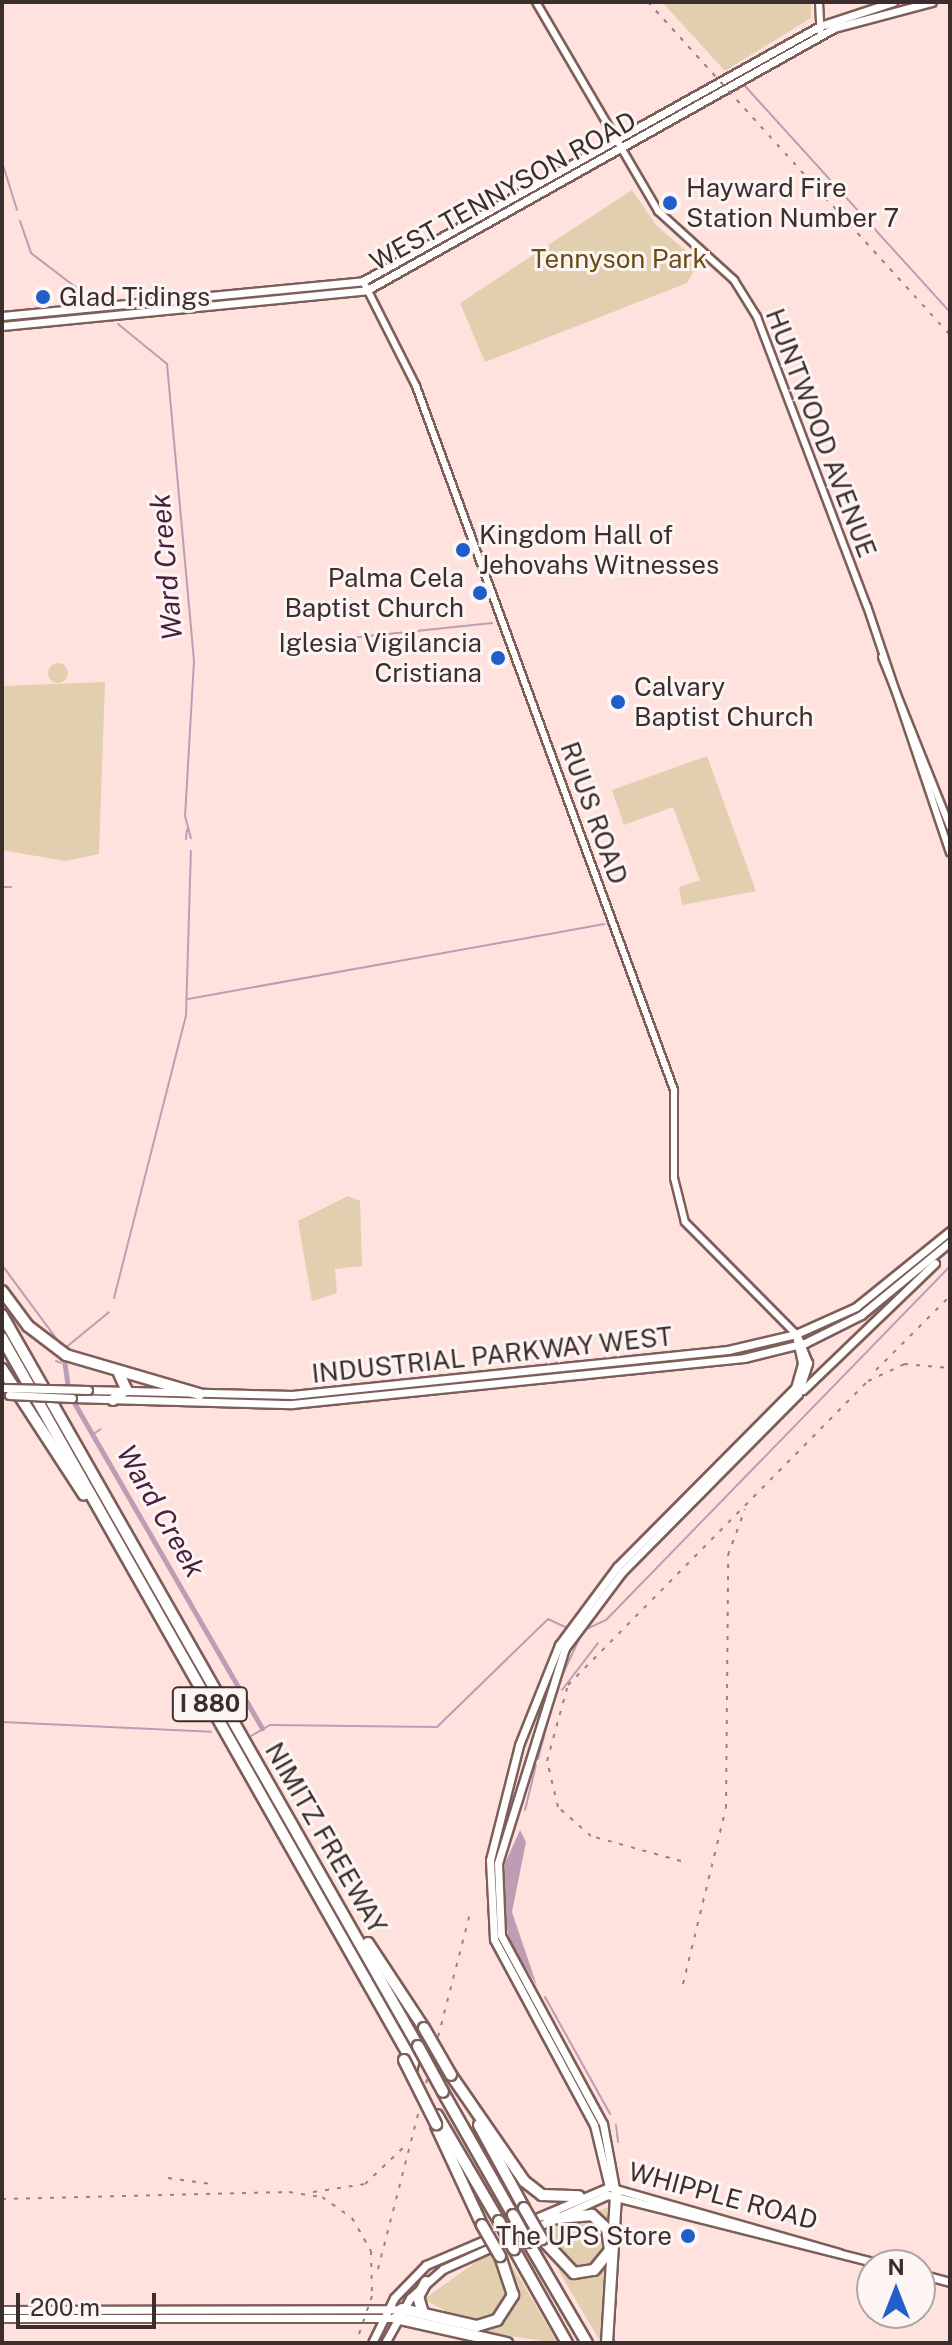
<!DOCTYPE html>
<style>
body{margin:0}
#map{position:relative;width:952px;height:2345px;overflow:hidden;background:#ffe2dd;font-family:"Public Sans",sans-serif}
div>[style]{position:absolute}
.green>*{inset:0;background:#e1cfb0}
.round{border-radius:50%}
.water>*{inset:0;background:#be9cb3}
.stream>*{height:2px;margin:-1px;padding:0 1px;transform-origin:1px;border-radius:1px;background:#be9cb3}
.canal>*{height:5px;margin:-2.5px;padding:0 2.5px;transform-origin:2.5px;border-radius:2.5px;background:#be9cb3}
.roads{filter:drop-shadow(2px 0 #7d5e59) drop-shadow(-2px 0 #7d5e59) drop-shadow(0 2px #7d5e59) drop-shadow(0 -2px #7d5e59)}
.tertiary>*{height:6px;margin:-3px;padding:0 3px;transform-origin:3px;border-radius:3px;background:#fff}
.secondary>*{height:7px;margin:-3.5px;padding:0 3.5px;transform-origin:3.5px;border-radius:3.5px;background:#fff}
.motorway>*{height:10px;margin:-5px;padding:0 5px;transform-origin:5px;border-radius:5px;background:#fff}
.rail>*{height:2px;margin-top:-1px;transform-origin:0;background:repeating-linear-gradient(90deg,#97827f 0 4px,transparent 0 12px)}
.bridges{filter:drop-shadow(2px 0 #7d5e59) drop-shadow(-2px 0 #7d5e59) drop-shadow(0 2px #7d5e59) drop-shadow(0 -2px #7d5e59)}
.secondary-bridge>*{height:7px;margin:-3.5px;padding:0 3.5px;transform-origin:3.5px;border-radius:3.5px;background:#fff}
.motorway-bridge>*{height:10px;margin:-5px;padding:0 5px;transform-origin:5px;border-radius:5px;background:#fff}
.dots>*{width:22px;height:22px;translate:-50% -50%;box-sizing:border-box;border:4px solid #fcf5f4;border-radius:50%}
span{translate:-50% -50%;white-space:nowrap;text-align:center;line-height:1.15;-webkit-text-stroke:6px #fcf5f4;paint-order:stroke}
.shield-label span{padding:2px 6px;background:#fcf5f4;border:2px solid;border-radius:6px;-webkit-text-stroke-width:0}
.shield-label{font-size:24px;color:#3c2e2c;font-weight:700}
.poi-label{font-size:26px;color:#3c2e2c}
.left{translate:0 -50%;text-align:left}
.right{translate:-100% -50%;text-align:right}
.street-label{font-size:26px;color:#3c2e2c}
.park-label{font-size:26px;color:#684c13}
.water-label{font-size:28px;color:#491e3e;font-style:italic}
.frame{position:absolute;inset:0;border:4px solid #3c2e2c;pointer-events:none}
.north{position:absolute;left:856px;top:2249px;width:80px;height:80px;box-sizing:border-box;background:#fcf5f4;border:2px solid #afa5a4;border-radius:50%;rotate:0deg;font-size:22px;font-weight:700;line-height:32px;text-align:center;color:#3c2e2c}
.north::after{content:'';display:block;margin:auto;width:28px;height:36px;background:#205fcb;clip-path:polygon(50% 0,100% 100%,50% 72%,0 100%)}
.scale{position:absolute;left:16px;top:2293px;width:140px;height:36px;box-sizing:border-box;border:4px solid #3c2e2c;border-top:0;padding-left:10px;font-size:24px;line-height:28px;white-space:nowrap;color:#3c2e2c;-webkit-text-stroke:6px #fcf5f4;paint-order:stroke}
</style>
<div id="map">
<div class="green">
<div style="clip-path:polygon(662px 2px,811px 2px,811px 18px,725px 71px)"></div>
<div style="clip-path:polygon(632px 190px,657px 226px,699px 262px,687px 283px,485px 362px,460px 303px)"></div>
<div class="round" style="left:48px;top:663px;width:20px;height:20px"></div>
<div style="clip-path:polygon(105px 682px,99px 854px,65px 861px,2px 850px,2px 686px)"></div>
<div style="clip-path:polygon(707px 756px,756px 891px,682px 905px,679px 887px,700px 880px,673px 807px,624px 825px,612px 790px)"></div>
<div style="clip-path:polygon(348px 1196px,360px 1201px,362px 1266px,335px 1269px,337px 1293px,312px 1301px,298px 1221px)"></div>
<div style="clip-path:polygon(612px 2206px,615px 2247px,604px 2280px,601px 2343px,559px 2271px,545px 2230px)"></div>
<div style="clip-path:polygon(500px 2245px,558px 2343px,482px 2332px,424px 2299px)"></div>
</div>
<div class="water">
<div style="clip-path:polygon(520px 1830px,526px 1842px,512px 1912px,537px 1986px,509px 1940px,503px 1906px,505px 1863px)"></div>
</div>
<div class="stream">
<div style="left:745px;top:86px;width:305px;rotate:47.8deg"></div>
<div style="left:2px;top:162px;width:50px;rotate:72.6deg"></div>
<div style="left:20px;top:221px;width:34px;rotate:71deg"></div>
<div style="left:31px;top:253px;width:81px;rotate:37.4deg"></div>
<div style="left:118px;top:324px;width:63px;rotate:39.2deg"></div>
<div style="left:167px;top:364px;width:298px;rotate:84.8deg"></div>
<div style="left:194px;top:661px;width:155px;rotate:93.3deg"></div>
<div style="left:185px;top:816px;width:23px;rotate:75deg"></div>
<div style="left:331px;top:640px;width:162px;rotate:-6deg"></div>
<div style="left:186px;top:839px;width:9px;rotate:-84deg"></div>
<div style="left:2px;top:887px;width:9px"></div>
<div style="left:188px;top:999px;width:423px;rotate:-10.2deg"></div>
<div style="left:2px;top:1265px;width:104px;rotate:53.6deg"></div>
<div style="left:64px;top:1349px;width:58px;rotate:-39.4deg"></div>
<div style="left:114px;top:1298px;width:291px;rotate:-75.7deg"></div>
<div style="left:186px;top:1016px;width:165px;rotate:-88.3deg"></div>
<div style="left:56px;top:1361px;width:5px;rotate:22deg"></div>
<div style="left:93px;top:1434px;width:9px;rotate:-32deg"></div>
<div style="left:578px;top:1633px;width:31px;rotate:-25deg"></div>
<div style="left:606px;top:1620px;width:494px;rotate:-45.8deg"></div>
<div style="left:561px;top:1678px;width:47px;rotate:-65.1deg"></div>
<div style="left:562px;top:1690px;width:59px;rotate:-52.5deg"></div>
<div style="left:2px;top:1722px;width:209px;rotate:2.7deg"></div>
<div style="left:251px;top:1736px;width:22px;rotate:-30deg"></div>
<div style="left:270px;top:1725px;width:167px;rotate:0.7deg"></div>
<div style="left:437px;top:1727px;width:155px;rotate:-44.2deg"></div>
<div style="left:548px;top:1619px;width:23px;rotate:25deg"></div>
<div style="left:538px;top:1759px;width:74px;rotate:-75.2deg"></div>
<div style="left:525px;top:1810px;width:46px;rotate:-76.3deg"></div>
<div style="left:545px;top:1997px;width:134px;rotate:60.9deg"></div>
<div style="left:616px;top:2125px;width:17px;rotate:83deg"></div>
<div style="left:614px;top:2340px;width:4px;rotate:56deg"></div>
</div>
<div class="canal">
<div style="left:950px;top:1266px;width:1px;rotate:90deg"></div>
<div style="left:63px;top:1353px;width:41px;rotate:81.7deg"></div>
<div style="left:69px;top:1394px;width:386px;rotate:60deg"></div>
</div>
<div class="roads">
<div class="tertiary">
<div style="left:536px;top:2px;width:242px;rotate:59.7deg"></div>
<div style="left:658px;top:211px;width:103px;rotate:42.2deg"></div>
<div style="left:734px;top:280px;width:44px;rotate:58.1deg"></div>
<div style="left:757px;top:317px;width:309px;rotate:69.2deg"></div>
<div style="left:867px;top:606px;width:260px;rotate:71.4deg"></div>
<div style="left:819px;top:2px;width:33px;rotate:87deg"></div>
<div style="left:363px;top:281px;width:118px;rotate:63.2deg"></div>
<div style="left:416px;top:386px;width:750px;rotate:69.87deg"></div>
<div style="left:674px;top:1090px;width:88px;rotate:90deg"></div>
<div style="left:674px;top:1178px;width:45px;rotate:76deg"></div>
<div style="left:685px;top:1222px;width:158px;rotate:45.3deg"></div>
<div style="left:882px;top:657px;width:183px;rotate:68.2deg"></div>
</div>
<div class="secondary">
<div style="left:2px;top:316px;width:363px;rotate:-5.5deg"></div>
<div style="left:363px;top:281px;width:523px;rotate:-29.16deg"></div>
<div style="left:820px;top:26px;width:77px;rotate:-18.2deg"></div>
<div style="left:2px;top:326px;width:367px;rotate:-5.6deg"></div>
<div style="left:367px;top:290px;width:535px;rotate:-29.29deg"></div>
<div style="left:834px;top:28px;width:101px;rotate:-14.9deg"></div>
<div style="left:88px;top:1390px;width:204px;rotate:1.4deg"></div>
<div style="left:292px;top:1395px;width:438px;rotate:-5.9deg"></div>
<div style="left:728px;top:1350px;width:70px;rotate:-13.2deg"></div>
<div style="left:796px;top:1334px;width:66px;rotate:-24.2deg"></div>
<div style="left:856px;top:1307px;width:121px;rotate:-39deg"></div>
<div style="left:803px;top:1390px;width:183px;rotate:-43.9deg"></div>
<div style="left:72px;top:1398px;width:220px;rotate:1.6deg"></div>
<div style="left:292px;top:1404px;width:454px;rotate:-5.8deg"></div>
<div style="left:744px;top:1358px;width:63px;rotate:-13.8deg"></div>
<div style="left:805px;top:1343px;width:63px;rotate:-26.6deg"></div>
<div style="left:861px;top:1315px;width:115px;rotate:-39.4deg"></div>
<div style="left:609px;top:2187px;width:64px;rotate:-103.6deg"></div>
<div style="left:594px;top:2125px;width:211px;rotate:-118.3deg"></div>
<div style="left:494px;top:1939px;width:79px;rotate:-92.9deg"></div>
<div style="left:490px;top:1860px;width:119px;rotate:-75.8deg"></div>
<div style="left:519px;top:1745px;width:108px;rotate:-68.2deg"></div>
<div style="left:559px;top:1645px;width:97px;rotate:-53.4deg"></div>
<div style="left:617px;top:1567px;width:252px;rotate:-45.2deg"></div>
<div style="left:795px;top:1388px;width:26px;rotate:-74deg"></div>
<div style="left:802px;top:1363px;width:30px;rotate:-102deg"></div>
<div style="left:616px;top:2194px;width:71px;rotate:-100.5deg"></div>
<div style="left:603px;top:2124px;width:215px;rotate:-118.4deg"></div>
<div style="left:501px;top:1935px;width:72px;rotate:-92.4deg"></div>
<div style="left:498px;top:1863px;width:225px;rotate:-72.7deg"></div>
<div style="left:565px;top:1648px;width:95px;rotate:-53.1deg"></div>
<div style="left:622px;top:1572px;width:250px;rotate:-45.3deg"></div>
<div style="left:798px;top:1394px;width:33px;rotate:-72deg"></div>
<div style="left:808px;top:1363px;width:31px;rotate:-112deg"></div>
<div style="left:920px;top:2274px;width:31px;rotate:15deg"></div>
<div style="left:2px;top:2310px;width:400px;rotate:-0.1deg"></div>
<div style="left:2px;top:2318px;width:394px"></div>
<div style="left:372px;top:2343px;width:50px;rotate:-63.9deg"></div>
<div style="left:394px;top:2298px;width:46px;rotate:-45.9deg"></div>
<div style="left:426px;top:2265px;width:199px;rotate:-23.1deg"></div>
<div style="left:609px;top:2187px;width:239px;rotate:16deg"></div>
<div style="left:385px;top:2343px;width:51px;rotate:-60.9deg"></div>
<div style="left:410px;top:2298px;width:44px;rotate:-41.3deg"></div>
<div style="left:443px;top:2269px;width:181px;rotate:-24.2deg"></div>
<div style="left:608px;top:2195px;width:286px;rotate:14.2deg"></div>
</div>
<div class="motorway">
<div style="left:2px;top:1291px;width:44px;rotate:53.4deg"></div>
<div style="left:28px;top:1326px;width:48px;rotate:37.3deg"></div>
<div style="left:66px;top:1355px;width:139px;rotate:16.3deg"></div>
<div style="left:2px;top:1315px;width:841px;rotate:60.36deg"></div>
<div style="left:2px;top:1338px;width:833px;rotate:60.45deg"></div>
<div style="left:413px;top:2063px;width:9px;rotate:103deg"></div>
<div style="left:2px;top:1369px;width:150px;rotate:56.9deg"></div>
<div style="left:113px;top:1400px;width:17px;rotate:-40deg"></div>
<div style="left:126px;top:1389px;width:17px;rotate:-114deg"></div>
<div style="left:368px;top:1943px;width:102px;rotate:56.6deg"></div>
<div style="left:451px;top:2075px;width:129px;rotate:55.4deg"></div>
<div style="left:524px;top:2181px;width:23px;rotate:38deg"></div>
<div style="left:542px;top:2195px;width:37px;rotate:2deg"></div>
<div style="left:443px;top:2092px;width:142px;rotate:60.4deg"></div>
<div style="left:437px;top:2115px;width:123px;rotate:59.7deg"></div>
<div style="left:479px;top:2125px;width:94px;rotate:61.5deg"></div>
<div style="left:436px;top:2126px;width:109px;rotate:65.1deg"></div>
<div style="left:542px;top:2239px;width:47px;rotate:46.7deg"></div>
<div style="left:574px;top:2273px;width:20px;rotate:-9deg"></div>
<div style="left:594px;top:2270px;width:26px;rotate:-51deg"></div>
<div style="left:610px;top:2250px;width:21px;rotate:-98deg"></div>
<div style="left:607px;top:2229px;width:21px;rotate:-137deg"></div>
<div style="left:592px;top:2215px;width:44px;rotate:174.8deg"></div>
<div style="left:528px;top:2242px;width:117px;rotate:59.7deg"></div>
<div style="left:514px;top:2249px;width:108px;rotate:60.6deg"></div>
<div style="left:402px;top:2309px;width:77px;rotate:12.8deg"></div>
<div style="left:477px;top:2326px;width:21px;rotate:-17deg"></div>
<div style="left:497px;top:2320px;width:30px;rotate:-57deg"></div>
<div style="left:513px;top:2295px;width:41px;rotate:-108.4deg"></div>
<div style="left:423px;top:2313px;width:17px;rotate:-107deg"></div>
<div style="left:418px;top:2297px;width:17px;rotate:-62deg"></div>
<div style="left:396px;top:2318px;width:114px;rotate:12.7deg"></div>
<div style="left:607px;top:2343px;width:149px;rotate:-86.5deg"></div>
</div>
</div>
<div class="rail">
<div style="left:648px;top:2px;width:450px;rotate:47.8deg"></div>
<div style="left:876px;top:1370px;width:105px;rotate:-45deg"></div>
<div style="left:681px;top:1861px;width:93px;rotate:-164.5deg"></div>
<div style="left:591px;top:1836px;width:44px;rotate:-138.7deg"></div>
<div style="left:558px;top:1807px;width:47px;rotate:-103.4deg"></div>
<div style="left:547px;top:1761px;width:79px;rotate:-74.6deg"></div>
<div style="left:568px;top:1685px;width:427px;rotate:-45.4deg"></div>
<div style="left:868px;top:1381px;width:40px;rotate:-25deg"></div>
<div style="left:904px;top:1364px;width:46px;rotate:5deg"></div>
<div style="left:683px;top:1984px;width:181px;rotate:-76.3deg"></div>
<div style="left:726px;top:1808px;width:253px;rotate:-89.5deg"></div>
<div style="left:728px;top:1555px;width:49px;rotate:-69.7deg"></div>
<div style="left:168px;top:2178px;width:43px;rotate:7.9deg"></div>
<div style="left:313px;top:2192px;width:53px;rotate:-8.7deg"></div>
<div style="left:365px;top:2184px;width:54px;rotate:-43.5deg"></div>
<div style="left:2px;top:2199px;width:287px;rotate:-1.4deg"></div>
<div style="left:289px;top:2192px;width:33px;rotate:9deg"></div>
<div style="left:322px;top:2197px;width:37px;rotate:35deg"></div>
<div style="left:352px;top:2218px;width:38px;rotate:60deg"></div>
<div style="left:371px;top:2251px;width:45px;rotate:88.7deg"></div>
<div style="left:372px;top:2296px;width:50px;rotate:108.8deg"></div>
<div style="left:378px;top:2269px;width:365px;rotate:-75.5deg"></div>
</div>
<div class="bridges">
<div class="secondary-bridge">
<div style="left:5px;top:1388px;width:83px;rotate:1.4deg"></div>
<div style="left:9px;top:1395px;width:63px;rotate:2.7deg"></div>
</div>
<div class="motorway-bridge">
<div style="left:424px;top:2028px;width:54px;rotate:60.1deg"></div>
<div style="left:418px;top:2046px;width:52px;rotate:61.5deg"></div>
<div style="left:404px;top:2060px;width:72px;rotate:63.4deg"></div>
<div style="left:524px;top:2208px;width:36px;rotate:60deg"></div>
<div style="left:513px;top:2215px;width:31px;rotate:61deg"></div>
<div style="left:499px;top:2221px;width:32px;rotate:62deg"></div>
<div style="left:482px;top:2225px;width:36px;rotate:60deg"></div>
</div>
</div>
<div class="dots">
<div style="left:670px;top:203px;background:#205fcb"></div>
<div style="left:43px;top:297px;background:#205fcb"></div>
<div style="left:463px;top:550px;background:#205fcb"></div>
<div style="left:480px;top:593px;background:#205fcb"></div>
<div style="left:498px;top:658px;background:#205fcb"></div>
<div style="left:618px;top:702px;background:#205fcb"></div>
<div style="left:688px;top:2236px;background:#205fcb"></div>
</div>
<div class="shield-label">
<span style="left:210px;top:1704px">I 880</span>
</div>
<div class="poi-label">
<span class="left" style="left:686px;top:203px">Hayward Fire<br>Station Number 7</span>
<span class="left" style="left:59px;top:297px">Glad Tidings</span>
<span class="left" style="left:479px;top:550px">Kingdom Hall of<br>Jehovahs Witnesses</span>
<span class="right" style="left:464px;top:593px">Palma Cela<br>Baptist Church</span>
<span class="right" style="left:482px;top:658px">Iglesia Vigilancia<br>Cristiana</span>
<span class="left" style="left:634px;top:702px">Calvary<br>Baptist Church</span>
<span class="right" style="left:672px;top:2236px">The UPS Store</span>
</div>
<div class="street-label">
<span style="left:503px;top:191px;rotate:-29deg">WEST TENNYSON ROAD</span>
<span style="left:821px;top:433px;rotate:69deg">HUNTWOOD AVENUE</span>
<span style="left:594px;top:813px;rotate:70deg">RUUS ROAD</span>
<span style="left:492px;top:1355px;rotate:-6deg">INDUSTRIAL PARKWAY WEST</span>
<span style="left:326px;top:1838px;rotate:60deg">NIMITZ FREEWAY</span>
<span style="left:723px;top:2196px;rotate:15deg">WHIPPLE ROAD</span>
</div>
<div class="park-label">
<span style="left:619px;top:259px">Tennyson Park</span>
</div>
<div class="water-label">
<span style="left:166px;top:567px;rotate:-95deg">Ward Creek</span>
<span style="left:161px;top:1511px;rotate:60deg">Ward Creek</span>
</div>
<div class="frame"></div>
<div class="north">N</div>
<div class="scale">200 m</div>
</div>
